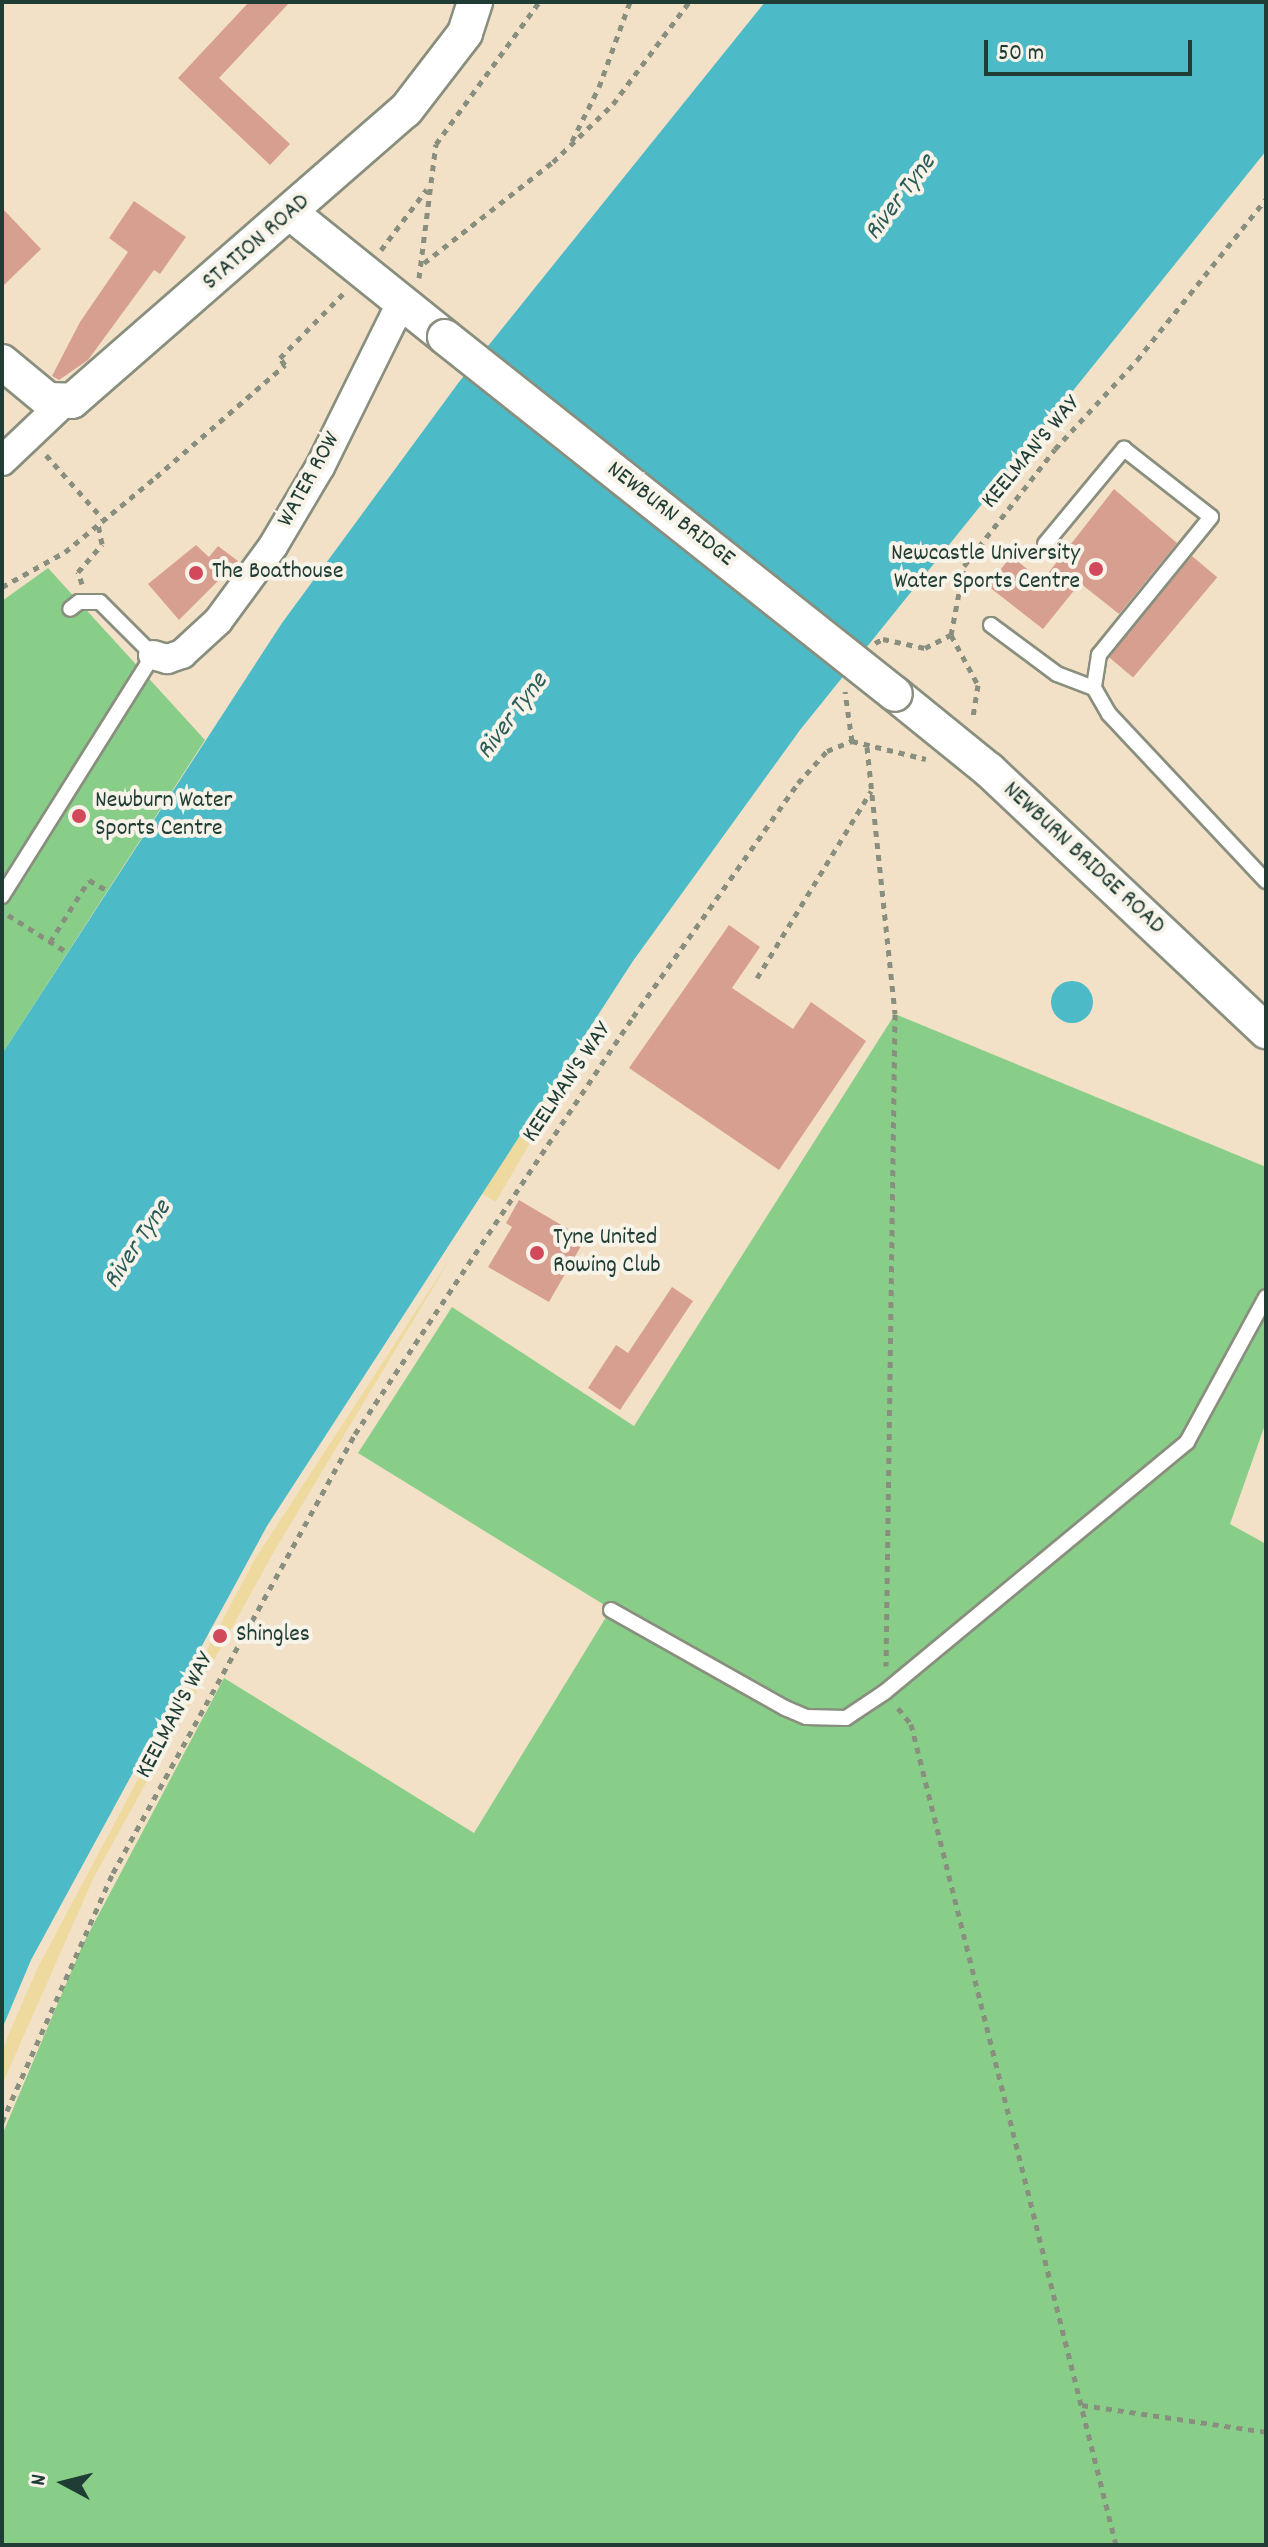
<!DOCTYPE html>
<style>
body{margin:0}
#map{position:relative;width:1268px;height:2547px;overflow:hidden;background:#f3e1c7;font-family:Dekko,sans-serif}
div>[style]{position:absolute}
.green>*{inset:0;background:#88ce88}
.sand>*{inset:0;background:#eeda9e;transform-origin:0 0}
.water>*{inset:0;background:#4dbbc7}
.round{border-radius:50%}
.building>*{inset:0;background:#d79f8f;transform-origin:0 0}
.path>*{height:5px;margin-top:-2.5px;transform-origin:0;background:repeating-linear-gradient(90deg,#898f7e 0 6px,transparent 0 12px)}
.roads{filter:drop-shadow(2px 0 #898f7e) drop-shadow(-2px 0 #898f7e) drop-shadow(0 2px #898f7e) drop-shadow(0 -2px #898f7e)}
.service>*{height:14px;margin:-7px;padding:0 7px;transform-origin:7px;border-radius:7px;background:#fff}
.minor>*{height:28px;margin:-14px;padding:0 14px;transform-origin:14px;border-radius:14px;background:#fff}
.tertiary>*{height:34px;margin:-17px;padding:0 17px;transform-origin:17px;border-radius:17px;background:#fff}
.bridges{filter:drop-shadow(2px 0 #898f7e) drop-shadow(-2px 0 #898f7e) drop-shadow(0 2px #898f7e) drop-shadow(0 -2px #898f7e)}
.tertiary-bridge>*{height:34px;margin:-17px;padding:0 17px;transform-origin:17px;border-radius:17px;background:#fff}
.dots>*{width:22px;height:22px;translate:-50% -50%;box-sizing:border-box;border:4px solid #f7f3e8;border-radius:50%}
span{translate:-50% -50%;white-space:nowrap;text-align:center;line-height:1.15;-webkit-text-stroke:8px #f7f3e8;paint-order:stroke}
.street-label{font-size:24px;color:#1f3d34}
.poi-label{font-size:24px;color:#1f3d34}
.right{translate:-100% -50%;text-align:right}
.left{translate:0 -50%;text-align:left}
.water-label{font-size:26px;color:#2a5c59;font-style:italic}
.frame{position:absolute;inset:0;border:4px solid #1f3d34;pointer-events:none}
.north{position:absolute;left:24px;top:2443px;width:80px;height:80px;-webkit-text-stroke:6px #f7f3e8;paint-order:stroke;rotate:277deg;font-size:22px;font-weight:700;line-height:32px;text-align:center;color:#1f3d34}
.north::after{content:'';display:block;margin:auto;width:28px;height:36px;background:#1f3d34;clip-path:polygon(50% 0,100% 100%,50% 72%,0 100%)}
.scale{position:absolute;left:984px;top:40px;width:208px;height:36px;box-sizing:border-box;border:4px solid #1f3d34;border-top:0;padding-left:10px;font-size:24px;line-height:28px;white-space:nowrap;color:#1f3d34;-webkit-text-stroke:6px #f7f3e8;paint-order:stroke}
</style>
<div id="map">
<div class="green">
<div style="clip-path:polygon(48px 568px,205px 740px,2px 1054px,2px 601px)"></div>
<div style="clip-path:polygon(895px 1014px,1266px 1167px,1266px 1422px,1230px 1524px,1266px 1544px,1266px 2545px,2px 2545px,2px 2135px,83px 1944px,224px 1678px,474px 1833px,611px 1609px,358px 1453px,452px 1307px,634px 1426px)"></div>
</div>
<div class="sand">
<div style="left:553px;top:1063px;width:20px;height:149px;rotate:30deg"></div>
<div style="clip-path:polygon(455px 1251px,275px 1550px,94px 1877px,2px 2085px,2px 2050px,37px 1969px,255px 1559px)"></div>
</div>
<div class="water">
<div style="clip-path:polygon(765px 2px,1266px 2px,1266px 151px,800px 730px,633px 961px,267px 1526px,31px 1960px,2px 2029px,2px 1054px,282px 623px,459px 382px)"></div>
<div class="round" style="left:1051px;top:981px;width:42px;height:42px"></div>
</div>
<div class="building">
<div style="clip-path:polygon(249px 2px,290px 2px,219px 78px,290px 144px,270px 165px,178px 78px)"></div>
<div style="clip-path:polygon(134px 201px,186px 237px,160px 274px,154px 270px,88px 360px,59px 380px,52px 376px,80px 322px,128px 252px,109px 238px)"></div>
<div style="clip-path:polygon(2px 208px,41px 249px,2px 287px)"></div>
<div style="clip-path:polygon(1114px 489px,1177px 543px,1119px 614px,1080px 583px,1043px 629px,988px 586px,1011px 556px,1042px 581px)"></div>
<div style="clip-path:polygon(196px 545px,209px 557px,218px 546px,238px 561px,179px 620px,148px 584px)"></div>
<div style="left:1192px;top:556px;width:33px;height:131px;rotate:40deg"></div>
<div style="clip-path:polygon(729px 925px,760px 947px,732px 988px,793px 1029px,811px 1002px,866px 1041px,779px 1170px,629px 1068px)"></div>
<div style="clip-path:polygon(519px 1200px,585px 1239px,549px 1302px,488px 1267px,512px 1227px,506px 1223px)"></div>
<div style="clip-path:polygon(672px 1287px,693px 1301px,620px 1410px,588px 1388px,616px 1345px,628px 1353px)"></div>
</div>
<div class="path">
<div style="left:572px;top:141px;width:60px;rotate:-63.4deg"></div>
<div style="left:599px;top:87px;width:90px;rotate:-70deg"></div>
<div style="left:381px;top:250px;width:76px;rotate:-53deg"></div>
<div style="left:424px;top:263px;width:164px;rotate:-38.1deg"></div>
<div style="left:553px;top:162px;width:83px;rotate:-44deg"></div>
<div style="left:613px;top:104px;width:127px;rotate:-53.3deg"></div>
<div style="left:419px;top:278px;width:135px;rotate:-82.8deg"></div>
<div style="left:436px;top:144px;width:175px;rotate:-54deg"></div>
<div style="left:46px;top:455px;width:87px;rotate:48.3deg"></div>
<div style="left:82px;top:584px;width:13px;rotate:-108deg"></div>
<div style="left:78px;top:572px;width:37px;rotate:-49deg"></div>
<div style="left:102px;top:544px;width:20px;rotate:-101deg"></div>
<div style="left:2px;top:587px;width:72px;rotate:-29.1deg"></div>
<div style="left:65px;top:552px;width:118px;rotate:-39.5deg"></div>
<div style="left:156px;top:477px;width:171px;rotate:-41deg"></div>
<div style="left:285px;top:365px;width:9px;rotate:-126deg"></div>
<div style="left:280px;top:358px;width:90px;rotate:-45.5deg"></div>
<div style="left:951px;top:635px;width:57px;rotate:61.6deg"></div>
<div style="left:978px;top:685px;width:33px;rotate:99deg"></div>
<div style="left:875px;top:643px;width:9px;rotate:-27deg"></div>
<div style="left:883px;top:639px;width:43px;rotate:12.1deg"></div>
<div style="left:925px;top:648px;width:29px;rotate:-27deg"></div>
<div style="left:951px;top:635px;width:70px;rotate:-79.3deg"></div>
<div style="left:964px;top:566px;width:148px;rotate:-52.1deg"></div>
<div style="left:1055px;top:449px;width:121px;rotate:-47.3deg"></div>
<div style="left:1137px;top:360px;width:206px;rotate:-51.3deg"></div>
<div style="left:852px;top:741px;width:76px;rotate:13.7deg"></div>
<div style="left:867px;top:747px;width:268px;rotate:84deg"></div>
<div style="left:895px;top:1014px;width:652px;rotate:90.79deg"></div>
<div style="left:8px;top:915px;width:71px;rotate:32.3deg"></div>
<div style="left:50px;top:942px;width:73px;rotate:-57.8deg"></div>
<div style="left:89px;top:880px;width:22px;rotate:30deg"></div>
<div style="left:757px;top:978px;width:219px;rotate:-58.6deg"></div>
<div style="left:898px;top:1708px;width:21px;rotate:51deg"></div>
<div style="left:911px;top:1724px;width:846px;rotate:75.98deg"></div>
<div style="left:2px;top:2122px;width:273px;rotate:-66deg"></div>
<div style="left:113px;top:1873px;width:501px;rotate:-61.13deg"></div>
<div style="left:355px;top:1434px;width:501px;rotate:-56.31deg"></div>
<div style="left:633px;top:1017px;width:286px;rotate:-54.8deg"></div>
<div style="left:798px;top:783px;width:43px;rotate:-47.8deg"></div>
<div style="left:827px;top:751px;width:27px;rotate:-22deg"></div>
<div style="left:852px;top:741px;width:50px;rotate:-98deg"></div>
<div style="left:1082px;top:2405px;width:186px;rotate:8.3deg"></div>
</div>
<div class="roads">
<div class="service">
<div style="left:1045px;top:544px;width:124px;rotate:-50.3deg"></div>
<div style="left:1124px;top:449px;width:110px;rotate:38deg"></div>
<div style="left:1211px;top:517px;width:178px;rotate:129.1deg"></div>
<div style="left:1099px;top:655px;width:33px;rotate:99deg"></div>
<div style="left:1094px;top:688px;width:30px;rotate:60deg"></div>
<div style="left:1109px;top:714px;width:229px;rotate:46.8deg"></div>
<div style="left:991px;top:625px;width:82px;rotate:36.6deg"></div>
<div style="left:1057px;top:674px;width:40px;rotate:21deg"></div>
<div style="left:2px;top:896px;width:284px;rotate:-57.9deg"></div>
<div style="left:153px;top:655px;width:75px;rotate:-135deg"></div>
<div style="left:100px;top:602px;width:21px;rotate:180deg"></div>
<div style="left:79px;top:602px;width:11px;rotate:142deg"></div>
<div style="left:611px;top:1610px;width:200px;rotate:29.4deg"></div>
<div style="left:785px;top:1708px;width:23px;rotate:23deg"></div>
<div style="left:806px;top:1717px;width:40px;rotate:1.4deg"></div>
<div style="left:846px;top:1718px;width:47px;rotate:-33.7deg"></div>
<div style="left:885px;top:1692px;width:392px;rotate:-39.6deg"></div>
<div style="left:1187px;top:1442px;width:165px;rotate:-61.4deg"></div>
</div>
<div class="minor">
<div style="left:2px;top:461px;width:81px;rotate:-43.5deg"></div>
<div style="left:153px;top:655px;width:15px;rotate:16deg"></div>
<div style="left:167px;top:659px;width:16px;rotate:-18deg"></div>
<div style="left:182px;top:654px;width:49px;rotate:-42.5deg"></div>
<div style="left:218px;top:621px;width:93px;rotate:-53.7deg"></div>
<div style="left:273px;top:546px;width:92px;rotate:-59.3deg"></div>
<div style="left:320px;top:467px;width:183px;rotate:-63.7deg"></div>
</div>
<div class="tertiary">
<div style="left:292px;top:214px;width:196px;rotate:38.8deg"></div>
<div style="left:2px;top:362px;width:60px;rotate:39.6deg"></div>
<div style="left:48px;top:400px;width:24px;rotate:2deg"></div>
<div style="left:72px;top:401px;width:443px;rotate:-41.1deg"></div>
<div style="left:406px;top:110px;width:97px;rotate:-52.5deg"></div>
<div style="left:465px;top:33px;width:33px;rotate:-72deg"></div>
<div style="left:895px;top:694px;width:121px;rotate:39deg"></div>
<div style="left:989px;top:770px;width:381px;rotate:43.3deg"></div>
</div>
</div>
<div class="bridges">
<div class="tertiary-bridge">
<div style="left:445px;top:337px;width:574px;rotate:38.43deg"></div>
</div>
</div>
<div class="dots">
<div style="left:1096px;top:569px;background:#d1495b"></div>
<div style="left:196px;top:573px;background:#d1495b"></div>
<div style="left:79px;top:816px;background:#d1495b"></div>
<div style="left:537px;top:1253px;background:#d1495b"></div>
<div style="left:220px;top:1636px;background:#d1495b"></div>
</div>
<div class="street-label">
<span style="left:257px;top:243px;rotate:-41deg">STATION ROAD</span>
<span style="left:1032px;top:453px;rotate:-50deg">KEELMAN'S WAY</span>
<span style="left:310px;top:480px;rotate:-61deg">WATER ROW</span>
<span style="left:670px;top:515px;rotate:38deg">NEWBURN BRIDGE</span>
<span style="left:1083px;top:859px;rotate:43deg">NEWBURN BRIDGE ROAD</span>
<span style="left:568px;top:1083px;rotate:-56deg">KEELMAN'S WAY</span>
<span style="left:176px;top:1716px;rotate:-62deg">KEELMAN'S WAY</span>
</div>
<div class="poi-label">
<span class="right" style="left:1080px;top:569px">Newcastle University<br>Water Sports Centre</span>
<span class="left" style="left:212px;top:573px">The Boathouse</span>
<span class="left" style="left:95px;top:816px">Newburn Water<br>Sports Centre</span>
<span class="left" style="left:553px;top:1253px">Tyne United<br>Rowing Club</span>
<span class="left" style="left:236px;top:1636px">Shingles</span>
</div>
<div class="water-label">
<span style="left:901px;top:198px;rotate:-53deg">River Tyne</span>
<span style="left:513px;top:717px;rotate:-53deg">River Tyne</span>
<span style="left:138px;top:1245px;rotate:-56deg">River Tyne</span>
</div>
<div class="frame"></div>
<div class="north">N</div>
<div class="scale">50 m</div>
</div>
